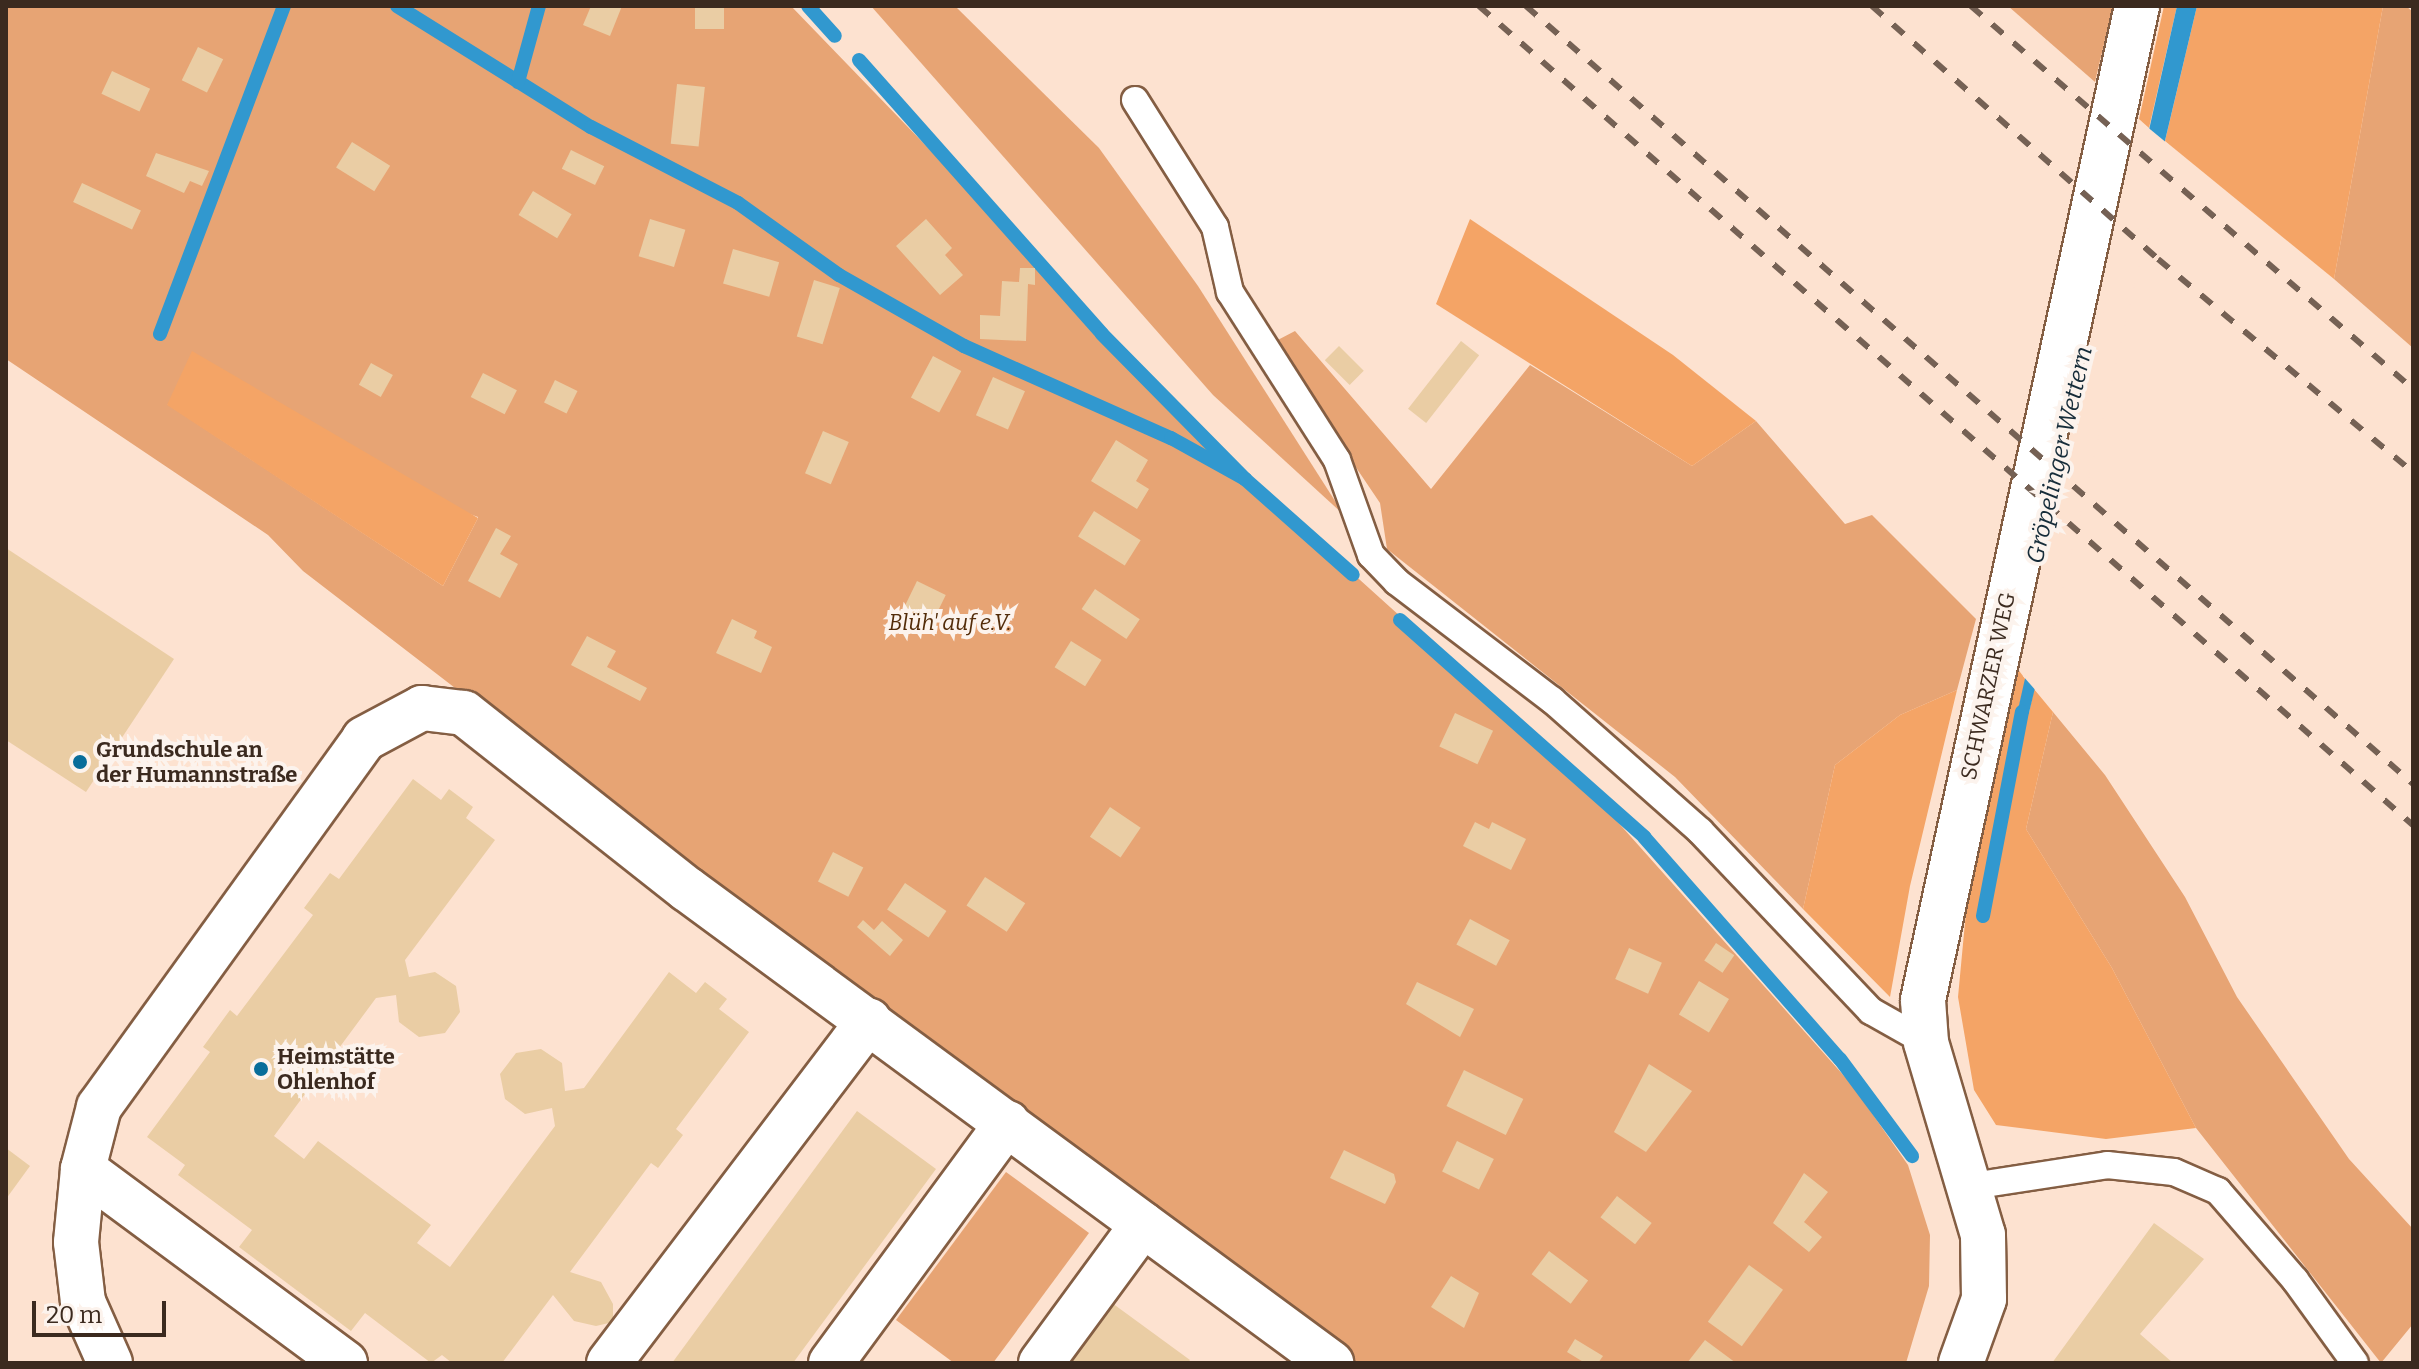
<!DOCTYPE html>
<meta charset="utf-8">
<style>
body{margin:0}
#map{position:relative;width:2419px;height:1369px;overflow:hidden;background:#fde2d0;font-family:Bitter,serif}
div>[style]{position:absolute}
.green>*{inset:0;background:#e7a474}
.forest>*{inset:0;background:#f4a466}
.water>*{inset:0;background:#3198cf}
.pier>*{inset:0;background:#fde2d0}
.stream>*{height:14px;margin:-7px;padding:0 7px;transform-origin:7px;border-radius:7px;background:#3198cf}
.building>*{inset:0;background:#eacda4;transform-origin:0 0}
.roads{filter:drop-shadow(2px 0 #845e43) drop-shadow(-2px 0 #845e43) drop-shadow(0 2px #845e43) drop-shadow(0 -2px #845e43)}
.lane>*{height:26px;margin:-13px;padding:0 13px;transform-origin:13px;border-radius:13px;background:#fff}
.street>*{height:44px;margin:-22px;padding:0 22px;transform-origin:22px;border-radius:22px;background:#fff}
.rail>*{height:6px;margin-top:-3px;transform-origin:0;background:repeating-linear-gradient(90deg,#756154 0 14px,transparent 0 28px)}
.dots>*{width:22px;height:22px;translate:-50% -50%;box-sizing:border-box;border:4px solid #fcf3ed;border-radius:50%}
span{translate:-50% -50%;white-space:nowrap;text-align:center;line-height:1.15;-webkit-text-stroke:8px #fcf3ed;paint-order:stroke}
.park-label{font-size:22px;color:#532c09;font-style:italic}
.street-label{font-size:22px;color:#3b2a1f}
.poi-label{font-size:22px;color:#3b2a1f;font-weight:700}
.left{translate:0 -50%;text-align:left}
.water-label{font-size:24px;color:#162c39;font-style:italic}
.frame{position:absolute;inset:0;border:8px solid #3b2a1f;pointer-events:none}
.scale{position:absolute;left:32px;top:1301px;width:134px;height:36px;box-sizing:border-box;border:4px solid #3b2a1f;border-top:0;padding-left:10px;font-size:24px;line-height:28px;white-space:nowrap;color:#3b2a1f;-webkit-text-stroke:6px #fcf3ed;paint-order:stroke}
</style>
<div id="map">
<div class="green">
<div style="clip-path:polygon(evenodd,6px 6px,791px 6px,1247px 478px,1574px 773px,1853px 1086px,1908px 1165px,1930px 1235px,1929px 1286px,1906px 1363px,1356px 1363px,598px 798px,303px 571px,268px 535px,6px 359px,6px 6px,167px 404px,478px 517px,478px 518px,443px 586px,167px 404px)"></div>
<div style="clip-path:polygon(871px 6px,955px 6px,1099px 148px,1198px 286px,1344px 515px,1213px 395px)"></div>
<div style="clip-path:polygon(2008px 6px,2113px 6px,2095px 82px)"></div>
<div style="clip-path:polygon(2383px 6px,2406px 6px,2413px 12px,2413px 348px,2334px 279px)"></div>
<div style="clip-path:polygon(1295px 331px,1431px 489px,1530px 365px,1692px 466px,1756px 421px,1845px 524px,1872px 515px,1976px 619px,1957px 690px,1900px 715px,1835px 765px,1803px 909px,1675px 777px,1387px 549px,1380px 503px,1272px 343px)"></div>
<div style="clip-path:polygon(2053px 712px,2105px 775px,2185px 897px,2237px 997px,2349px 1159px,2413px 1229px,2413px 1324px,2381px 1363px,2196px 1128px,2112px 968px,2026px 829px)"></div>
<div style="clip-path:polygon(1006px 1172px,1089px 1233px,993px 1363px,954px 1363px,896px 1320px)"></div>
</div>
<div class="forest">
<div style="clip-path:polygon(2164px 6px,2177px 6px,2149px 128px,2139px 119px)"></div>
<div style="clip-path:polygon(2197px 6px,2383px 6px,2334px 279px,2165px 141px)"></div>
<div style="clip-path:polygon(1470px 219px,1673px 355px,1756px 421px,1692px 466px,1436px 304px)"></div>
<div style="clip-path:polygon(192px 351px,478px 518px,443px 586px,167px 405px)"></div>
<div style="clip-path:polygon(2017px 668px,2026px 680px,2017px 714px,2029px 713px,2034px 689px,2053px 712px,2026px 829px,2112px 968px,2196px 1128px,2106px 1139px,1996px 1125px,1974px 1090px,1958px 997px,1966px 912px)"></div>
<div style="clip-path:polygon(1957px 690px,1910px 886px,1890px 997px,1803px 909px,1835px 765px,1900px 715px)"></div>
</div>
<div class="water">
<div style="clip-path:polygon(2177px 6px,2197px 6px,2029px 713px,2019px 728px,2017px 714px)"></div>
</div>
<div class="pier">
<div style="clip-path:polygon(2145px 125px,2168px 144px,2038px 693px,2023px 676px)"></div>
</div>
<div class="stream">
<div style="left:397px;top:6px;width:229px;rotate:32deg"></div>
<div style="left:591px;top:127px;width:165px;rotate:27.3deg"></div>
<div style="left:738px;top:203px;width:124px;rotate:35.5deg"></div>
<div style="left:839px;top:275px;width:144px;rotate:29.6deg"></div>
<div style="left:964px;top:346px;width:227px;rotate:24deg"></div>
<div style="left:1171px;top:438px;width:85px;rotate:29deg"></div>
<div style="left:808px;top:6px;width:40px;rotate:48deg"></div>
<div style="left:859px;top:60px;width:366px;rotate:48.4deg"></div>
<div style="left:1102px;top:334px;width:204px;rotate:45.4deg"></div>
<div style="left:1245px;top:479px;width:144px;rotate:41.6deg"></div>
<div style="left:518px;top:82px;width:79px;rotate:-74.6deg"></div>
<div style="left:160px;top:334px;width:351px;rotate:-69.3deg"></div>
<div style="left:1400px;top:620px;width:327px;rotate:41.6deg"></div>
<div style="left:1644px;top:837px;width:296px;rotate:48.6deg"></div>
<div style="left:1840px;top:1059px;width:121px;rotate:53.4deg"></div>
<div style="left:1983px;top:916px;width:208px;rotate:-79.2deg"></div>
</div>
<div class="building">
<div style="clip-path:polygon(591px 6px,622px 6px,610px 36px,583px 25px)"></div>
<div style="left:695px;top:6px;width:29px;height:23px"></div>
<div style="left:198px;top:47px;width:28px;height:37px;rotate:26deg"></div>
<div style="left:112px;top:71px;width:42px;height:25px;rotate:25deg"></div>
<div style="left:677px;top:84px;width:28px;height:60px;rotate:6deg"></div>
<div style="left:352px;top:142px;width:45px;height:30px;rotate:32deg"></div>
<div style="left:571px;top:150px;width:37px;height:21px;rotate:26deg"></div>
<div style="clip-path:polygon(156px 153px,209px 171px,202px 186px,190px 181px,184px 193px,146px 176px)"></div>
<div style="left:82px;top:183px;width:65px;height:21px;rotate:25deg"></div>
<div style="left:533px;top:191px;width:45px;height:28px;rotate:31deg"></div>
<div style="left:650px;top:219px;width:37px;height:39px;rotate:17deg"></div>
<div style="clip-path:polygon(926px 219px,952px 248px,945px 255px,963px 275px,940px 295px,896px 246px)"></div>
<div style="left:733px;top:249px;width:48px;height:36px;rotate:16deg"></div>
<div style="clip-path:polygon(1020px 268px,1035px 268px,1035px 285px,1028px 284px,1026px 341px,980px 339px,980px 315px,1000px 316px,1002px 281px,1019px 282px)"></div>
<div style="left:814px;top:280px;width:27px;height:59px;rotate:17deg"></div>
<div style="left:1461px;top:341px;width:23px;height:86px;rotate:38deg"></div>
<div style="left:1339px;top:346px;width:35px;height:20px;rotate:45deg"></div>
<div style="left:933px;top:356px;width:32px;height:47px;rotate:28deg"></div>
<div style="left:371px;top:363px;width:25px;height:25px;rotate:29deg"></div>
<div style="left:483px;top:373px;width:38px;height:27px;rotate:27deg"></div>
<div style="left:993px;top:377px;width:35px;height:42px;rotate:24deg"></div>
<div style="left:555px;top:380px;width:25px;height:25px;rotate:26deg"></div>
<div style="left:823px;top:431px;width:28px;height:46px;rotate:23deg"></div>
<div style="clip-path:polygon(1116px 440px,1148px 460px,1136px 481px,1149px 489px,1137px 509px,1091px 481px)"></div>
<div style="left:1094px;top:511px;width:55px;height:30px;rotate:32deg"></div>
<div style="clip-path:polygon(496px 528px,511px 536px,500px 554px,518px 564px,500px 598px,468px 581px)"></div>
<div style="clip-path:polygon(6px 548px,174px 659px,86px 792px,6px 740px)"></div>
<div style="left:917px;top:581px;width:32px;height:30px;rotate:26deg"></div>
<div style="left:1095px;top:589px;width:54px;height:24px;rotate:34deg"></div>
<div style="clip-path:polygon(732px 619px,757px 631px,754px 638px,772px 647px,761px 673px,716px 653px)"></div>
<div style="clip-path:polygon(587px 636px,616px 651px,607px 667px,647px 688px,640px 701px,571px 665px)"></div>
<div style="left:1071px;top:641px;width:36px;height:31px;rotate:32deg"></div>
<div style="left:1455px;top:713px;width:42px;height:37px;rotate:25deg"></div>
<div style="clip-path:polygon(413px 779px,441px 800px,449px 789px,473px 807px,466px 818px,495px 840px,405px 960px,409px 977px,435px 972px,456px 986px,460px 1012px,445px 1033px,419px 1037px,399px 1022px,396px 995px,376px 998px,274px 1136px,304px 1159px,318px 1141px,431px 1225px,417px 1243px,450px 1267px,555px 1126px,552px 1108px,525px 1114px,505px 1099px,500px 1074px,516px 1053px,541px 1049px,562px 1063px,565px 1091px,584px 1088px,669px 972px,696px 993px,705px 982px,727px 999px,719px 1009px,749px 1032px,676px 1129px,683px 1135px,658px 1168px,651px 1163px,570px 1272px,601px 1282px,613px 1304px,613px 1322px,596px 1326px,574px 1321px,553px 1295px,502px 1363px,452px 1363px,442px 1355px,431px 1363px,365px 1313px,351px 1331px,239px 1247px,252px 1230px,178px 1175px,185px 1165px,147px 1137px,210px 1052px,203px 1047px,230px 1010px,237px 1016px,313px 915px,304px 908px,330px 873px,339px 879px)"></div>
<div style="left:1110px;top:807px;width:37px;height:36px;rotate:34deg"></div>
<div style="clip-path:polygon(1475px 822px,1489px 829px,1492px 822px,1526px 839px,1511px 870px,1463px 846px)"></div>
<div style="left:833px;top:852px;width:34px;height:33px;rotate:27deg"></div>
<div style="left:985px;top:877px;width:48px;height:34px;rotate:33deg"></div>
<div style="left:905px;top:883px;width:50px;height:32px;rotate:34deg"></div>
<div style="left:1470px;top:919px;width:45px;height:29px;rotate:28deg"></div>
<div style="clip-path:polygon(863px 920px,874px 930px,882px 921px,903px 940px,890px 956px,857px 927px)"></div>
<div style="left:1716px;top:943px;width:22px;height:21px;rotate:34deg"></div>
<div style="left:1629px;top:948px;width:36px;height:34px;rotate:24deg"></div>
<div style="left:1699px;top:981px;width:35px;height:39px;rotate:31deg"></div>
<div style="clip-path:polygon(1417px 982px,1474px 1009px,1460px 1037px,1406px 1004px)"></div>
<div style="clip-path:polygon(1649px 1064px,1692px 1091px,1646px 1152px,1614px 1132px)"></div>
<div style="left:1464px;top:1070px;width:66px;height:40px;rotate:26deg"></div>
<div style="clip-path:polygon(857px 1111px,936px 1169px,793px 1363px,672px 1363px)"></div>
<div style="left:1457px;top:1141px;width:41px;height:34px;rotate:26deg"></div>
<div style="clip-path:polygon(6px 1148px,30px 1166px,6px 1199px)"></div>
<div style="clip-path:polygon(1344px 1150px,1394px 1174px,1396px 1182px,1385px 1204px,1330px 1178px)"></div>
<div style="clip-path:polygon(1804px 1173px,1828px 1192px,1804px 1222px,1822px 1237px,1809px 1252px,1773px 1223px)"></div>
<div style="left:1617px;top:1196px;width:44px;height:27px;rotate:38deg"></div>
<div style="clip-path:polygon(2154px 1223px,2204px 1259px,2140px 1334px,2173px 1363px,2052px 1363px)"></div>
<div style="left:1549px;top:1251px;width:49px;height:29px;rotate:37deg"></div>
<div style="left:1749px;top:1265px;width:42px;height:70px;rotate:36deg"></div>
<div style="clip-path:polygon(1451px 1276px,1479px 1293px,1464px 1328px,1431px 1307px)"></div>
<div style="clip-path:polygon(1112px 1303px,1190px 1360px,1188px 1363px,1068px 1363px)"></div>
<div style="clip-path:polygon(1575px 1339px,1603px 1356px,1598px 1363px,1585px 1363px,1567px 1352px)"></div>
<div style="clip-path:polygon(1705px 1340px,1736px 1363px,1687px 1363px)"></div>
</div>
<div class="roads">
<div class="lane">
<div style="left:1135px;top:100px;width:150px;rotate:57.8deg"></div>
<div style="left:1215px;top:227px;width:67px;rotate:77deg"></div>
<div style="left:1230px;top:292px;width:199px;rotate:57.5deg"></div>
<div style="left:1337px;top:460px;width:101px;rotate:70.3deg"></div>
<div style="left:1371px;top:555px;width:37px;rotate:46deg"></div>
<div style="left:1397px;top:582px;width:195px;rotate:37.3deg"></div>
<div style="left:1552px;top:700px;width:198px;rotate:41.5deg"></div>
<div style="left:1700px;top:831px;width:248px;rotate:46.5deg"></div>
<div style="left:1871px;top:1011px;width:63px;rotate:29.4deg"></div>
<div style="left:1972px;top:1186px;width:137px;rotate:-8.8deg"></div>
<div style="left:2107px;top:1165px;width:67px;rotate:6deg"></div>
<div style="left:2174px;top:1172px;width:48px;rotate:23.4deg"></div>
<div style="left:2218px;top:1191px;width:118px;rotate:49.1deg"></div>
<div style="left:2295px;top:1280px;width:102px;rotate:54.1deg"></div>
</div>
<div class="street">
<div style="left:83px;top:1169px;width:326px;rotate:36.5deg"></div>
<div style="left:110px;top:1363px;width:67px;rotate:-113.9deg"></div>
<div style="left:83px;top:1302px;width:60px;rotate:-96.7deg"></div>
<div style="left:76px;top:1242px;width:73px;rotate:-84.5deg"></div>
<div style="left:83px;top:1169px;width:64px;rotate:-75.5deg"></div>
<div style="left:99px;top:1107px;width:453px;rotate:-54.2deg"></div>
<div style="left:364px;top:739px;width:66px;rotate:-28.1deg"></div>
<div style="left:422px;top:708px;width:42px;rotate:6.8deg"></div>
<div style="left:464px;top:713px;width:284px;rotate:38.3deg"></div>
<div style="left:687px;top:889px;width:800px;rotate:36.35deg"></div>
<div style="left:609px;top:1363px;width:430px;rotate:-52.8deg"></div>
<div style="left:831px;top:1363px;width:298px;rotate:-53.7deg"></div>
<div style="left:1041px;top:1363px;width:172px;rotate:-53.7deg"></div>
<div style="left:1961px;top:1363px;width:68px;rotate:-70.2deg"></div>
<div style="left:1984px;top:1299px;width:64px;rotate:-90.9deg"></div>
<div style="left:1983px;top:1235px;width:201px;rotate:-106.5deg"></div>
<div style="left:1926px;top:1042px;width:42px;rotate:-94.1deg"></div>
<div style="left:1923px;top:1000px;width:1017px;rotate:-77.85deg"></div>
</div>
</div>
<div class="rail">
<div style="left:1479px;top:6px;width:1242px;rotate:41.25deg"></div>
<div style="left:1526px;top:6px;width:1180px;rotate:41.25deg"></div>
<div style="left:1872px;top:6px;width:382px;rotate:41.5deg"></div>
<div style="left:2158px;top:259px;width:332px;rotate:39.9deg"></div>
<div style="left:1971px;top:6px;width:585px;rotate:40.91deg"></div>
</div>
<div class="dots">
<div style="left:80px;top:762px;background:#086d9a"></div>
<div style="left:261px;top:1069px;background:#086d9a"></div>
</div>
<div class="park-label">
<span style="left:950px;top:623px">Blüh' auf e.V.</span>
</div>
<div class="street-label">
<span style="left:1988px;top:686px;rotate:-78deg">SCHWARZER WEG</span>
</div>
<div class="poi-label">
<span class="left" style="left:96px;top:762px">Grundschule an<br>der Humannstraße</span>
<span class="left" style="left:277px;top:1069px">Heimstätte<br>Ohlenhof</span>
</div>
<div class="water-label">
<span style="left:2060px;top:455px;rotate:-77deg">Gröpelinger Wettern</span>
</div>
<div class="frame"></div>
<div class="scale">20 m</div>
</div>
